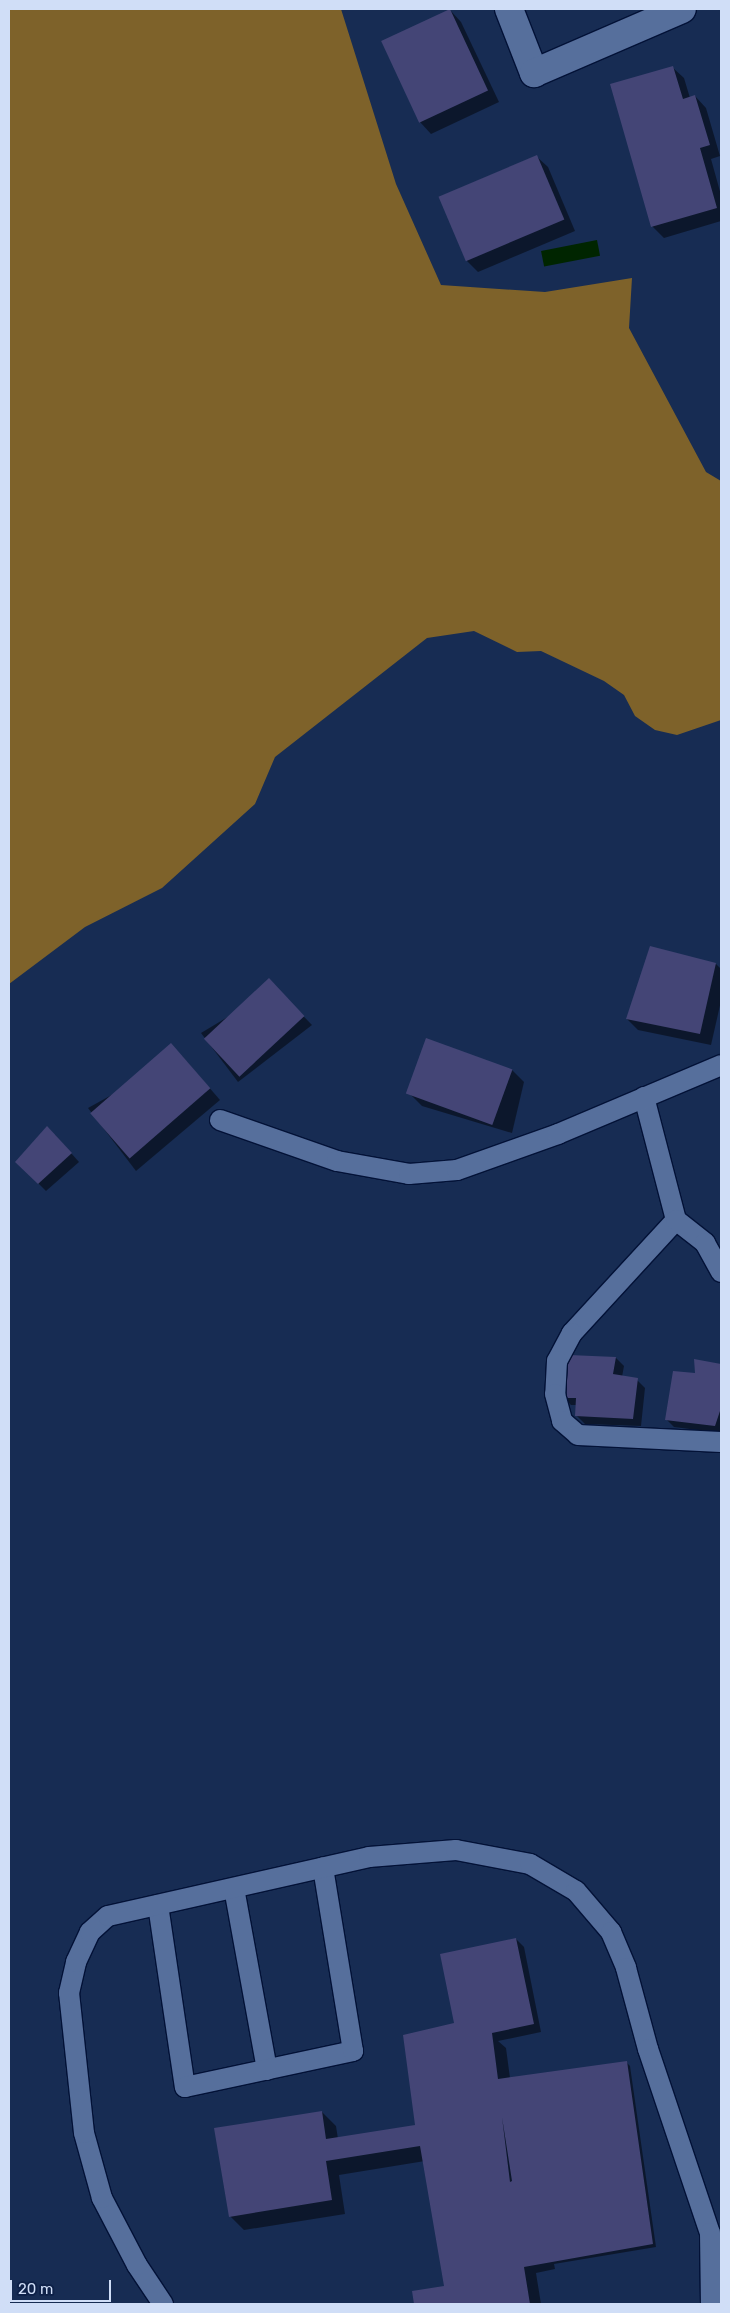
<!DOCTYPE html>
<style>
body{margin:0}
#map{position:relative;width:730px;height:2313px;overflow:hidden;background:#172c53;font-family:Rubik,sans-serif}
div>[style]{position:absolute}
.forest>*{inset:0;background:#7e622a}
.water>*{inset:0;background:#002500;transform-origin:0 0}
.shadow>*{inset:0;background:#0007}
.building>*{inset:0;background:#444576;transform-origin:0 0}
.roads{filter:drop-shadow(1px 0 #031237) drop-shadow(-1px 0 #031237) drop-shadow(0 1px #031237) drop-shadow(0 -1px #031237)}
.lane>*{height:20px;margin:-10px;padding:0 10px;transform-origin:10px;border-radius:10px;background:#566f9c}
.street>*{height:28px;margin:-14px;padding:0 14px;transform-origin:14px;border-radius:14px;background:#566f9c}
span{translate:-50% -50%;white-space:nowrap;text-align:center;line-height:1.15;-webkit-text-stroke:4px #0e2148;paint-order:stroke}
.frame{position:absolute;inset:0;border:10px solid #d0def7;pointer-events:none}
.scale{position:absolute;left:10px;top:2280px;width:101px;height:22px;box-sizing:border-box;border:2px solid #d0def7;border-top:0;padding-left:6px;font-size:15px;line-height:18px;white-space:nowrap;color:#d0def7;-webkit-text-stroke:4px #0e2148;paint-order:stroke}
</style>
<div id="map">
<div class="forest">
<div style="clip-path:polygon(9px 9px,341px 9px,396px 184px,441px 285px,545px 292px,632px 278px,629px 328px,706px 472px,721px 481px,721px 720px,677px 735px,655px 730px,635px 716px,624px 695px,604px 681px,541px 651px,517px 652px,474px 631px,427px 638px,275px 757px,255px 804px,162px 888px,85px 927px,9px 984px)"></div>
</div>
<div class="water">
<div style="left:597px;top:240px;width:16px;height:57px;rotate:79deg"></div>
</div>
<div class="shadow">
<div style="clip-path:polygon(450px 10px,461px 22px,499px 102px,431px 134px,420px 122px)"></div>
<div style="clip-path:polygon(672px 67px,684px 78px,690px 98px,695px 96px,706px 108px,720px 156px,711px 159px,721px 195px,721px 221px,664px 238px,652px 226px)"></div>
<div style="clip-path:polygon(536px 156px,548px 167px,575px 231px,478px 272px,467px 261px,440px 197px)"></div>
<div style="clip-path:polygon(716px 964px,721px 969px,721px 1001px,711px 1045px,638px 1030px,627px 1019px)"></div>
<div style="clip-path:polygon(276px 988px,312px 1025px,238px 1082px,201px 1033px)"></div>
<div style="clip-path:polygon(182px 1056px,220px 1100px,136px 1171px,88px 1108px)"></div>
<div style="clip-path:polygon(512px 1070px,524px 1082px,512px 1133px,422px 1106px,411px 1095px)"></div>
<div style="clip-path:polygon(55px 1135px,79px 1162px,46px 1191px,17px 1162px)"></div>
<div style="clip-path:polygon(570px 1356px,616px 1358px,624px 1366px,622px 1377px,637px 1380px,645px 1388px,641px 1426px,585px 1424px,577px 1416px,577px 1405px,571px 1405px,563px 1397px)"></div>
<div style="clip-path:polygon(695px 1361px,721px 1365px,721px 1433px,674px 1427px,666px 1419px,696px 1375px)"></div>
<div style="clip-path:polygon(516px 1939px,524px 1947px,541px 2032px,498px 2041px,506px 2048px,510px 2078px,626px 2062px,630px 2066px,656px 2247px,554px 2264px,555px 2269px,536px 2273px,541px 2304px,416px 2304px,414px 2292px,445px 2287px,425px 2161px,339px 2175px,345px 2214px,244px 2230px,230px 2216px,322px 2112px,336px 2126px,338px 2139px,417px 2126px,455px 2024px)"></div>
</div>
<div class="building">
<div style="left:450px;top:9px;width:90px;height:76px;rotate:65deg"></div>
<div style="clip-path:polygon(673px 66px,683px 99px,695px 95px,710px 145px,700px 148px,717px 208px,651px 227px,610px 84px)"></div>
<div style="left:537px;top:155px;width:70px;height:107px;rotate:67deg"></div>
<div style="clip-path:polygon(650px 946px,716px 963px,700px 1034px,626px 1019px)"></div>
<div style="left:269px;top:978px;width:52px;height:89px;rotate:47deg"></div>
<div style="left:426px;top:1038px;width:92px;height:59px;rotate:20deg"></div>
<div style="left:171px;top:1043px;width:60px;height:107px;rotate:49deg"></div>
<div style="clip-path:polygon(47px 1126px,72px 1153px,38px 1184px,15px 1162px)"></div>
<div style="clip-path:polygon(569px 1355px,616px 1357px,613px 1374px,638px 1378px,633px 1419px,575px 1416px,576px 1398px,562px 1398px)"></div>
<div style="clip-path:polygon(694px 1359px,721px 1364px,721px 1408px,715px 1426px,665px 1420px,673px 1371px,695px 1373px)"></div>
<div style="clip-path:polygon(evenodd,516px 1938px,534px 2024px,492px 2033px,498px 2079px,627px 2061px,653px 2244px,524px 2267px,530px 2304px,414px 2304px,412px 2291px,444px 2286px,420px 2146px,326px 2161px,332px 2200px,229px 2217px,214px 2128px,322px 2111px,326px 2139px,415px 2125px,403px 2035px,454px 2023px,440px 1954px,516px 1938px,502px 2117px,512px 2181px,510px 2182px,502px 2117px)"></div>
</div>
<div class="roads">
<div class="lane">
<div style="left:644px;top:1097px;width:127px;rotate:75.4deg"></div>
<div style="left:676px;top:1220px;width:154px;rotate:132.6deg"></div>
<div style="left:572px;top:1333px;width:32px;rotate:118deg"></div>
<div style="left:557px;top:1361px;width:33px;rotate:93deg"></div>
<div style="left:555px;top:1394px;width:28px;rotate:75deg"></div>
<div style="left:562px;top:1421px;width:21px;rotate:41deg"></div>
<div style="left:578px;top:1435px;width:143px;rotate:2.8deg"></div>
<div style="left:220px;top:1120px;width:124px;rotate:19.3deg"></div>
<div style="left:337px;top:1161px;width:73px;rotate:10.2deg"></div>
<div style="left:409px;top:1174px;width:48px;rotate:-4.8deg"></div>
<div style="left:457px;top:1170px;width:107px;rotate:-19.6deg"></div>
<div style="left:558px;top:1134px;width:177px;rotate:-22.9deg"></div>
<div style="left:676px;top:1220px;width:37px;rotate:38deg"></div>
<div style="left:705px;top:1243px;width:33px;rotate:61deg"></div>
<div style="left:234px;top:1888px;width:185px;rotate:79.7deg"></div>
<div style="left:158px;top:1905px;width:184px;rotate:81.6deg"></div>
<div style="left:185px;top:2087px;width:172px;rotate:-12.1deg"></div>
<div style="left:353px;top:2051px;width:186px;rotate:-99.3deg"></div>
<div style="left:163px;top:2304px;width:47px;rotate:-123.7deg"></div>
<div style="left:137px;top:2265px;width:76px;rotate:-117.6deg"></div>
<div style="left:102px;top:2198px;width:67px;rotate:-105.5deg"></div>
<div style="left:84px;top:2133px;width:141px;rotate:-96.1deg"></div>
<div style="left:69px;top:1993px;width:32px;rotate:-77deg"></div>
<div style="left:76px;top:1962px;width:33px;rotate:-65deg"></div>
<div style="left:90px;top:1932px;width:24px;rotate:-42deg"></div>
<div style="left:108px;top:1916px;width:268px;rotate:-12.7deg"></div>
<div style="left:369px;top:1857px;width:87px;rotate:-4.6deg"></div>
<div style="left:456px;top:1850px;width:75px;rotate:10.7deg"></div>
<div style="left:530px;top:1864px;width:53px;rotate:30.4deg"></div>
<div style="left:576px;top:1891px;width:54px;rotate:49.5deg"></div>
<div style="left:611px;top:1932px;width:39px;rotate:67deg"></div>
<div style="left:626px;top:1968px;width:84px;rotate:74.8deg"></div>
<div style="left:648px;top:2049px;width:194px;rotate:71.4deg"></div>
<div style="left:710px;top:2233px;width:71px;rotate:89.2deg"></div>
</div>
<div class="street">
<div style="left:509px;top:9px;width:69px;rotate:68.7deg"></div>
<div style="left:534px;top:73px;width:161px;rotate:-23.4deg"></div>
</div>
</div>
<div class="frame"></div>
<div class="scale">20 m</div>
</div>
